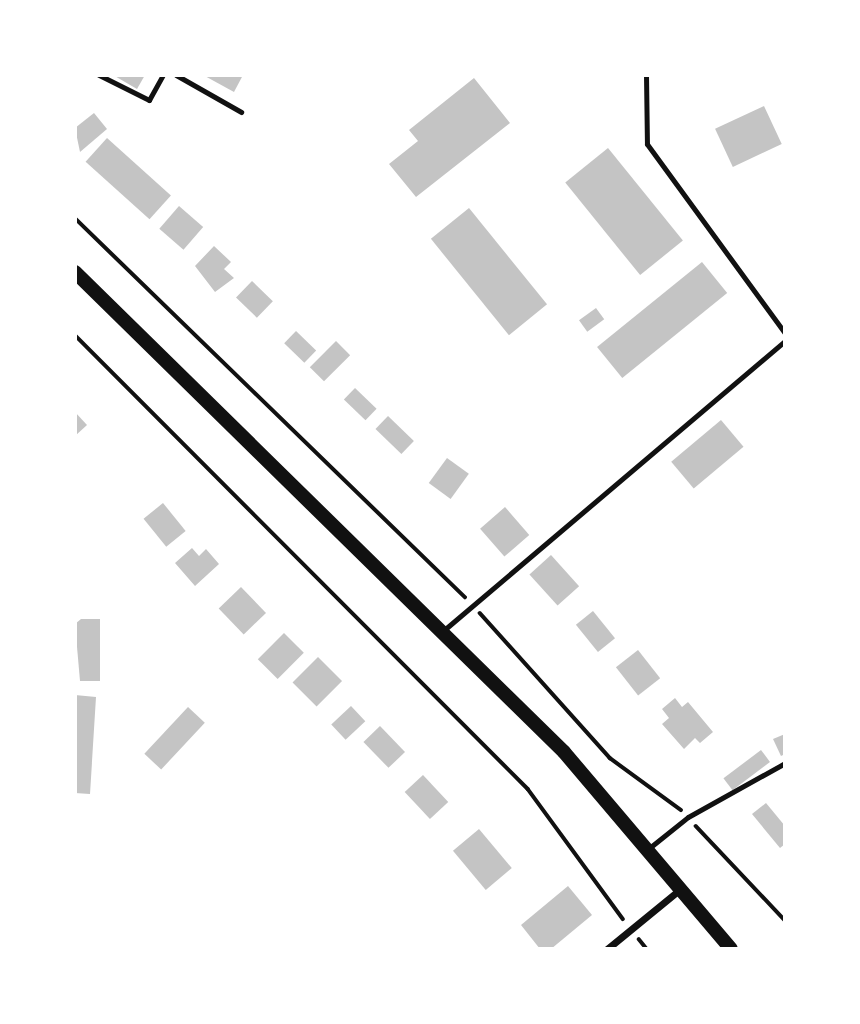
<!DOCTYPE html>
<style>
body{margin:0}
#map{position:relative;width:860px;height:1024px;overflow:hidden;background:#fff;font-family:Inter,sans-serif}
div>[style]{position:absolute}
.building>*{inset:0;background:#c4c4c4;transform-origin:0 0}
.path>*{height:3.5px;margin:-1.75px;padding:0 1.75px;transform-origin:1.75px;border-radius:1.75px;background:#111}
.service>*{height:5px;margin:-2.5px;padding:0 2.5px;transform-origin:2.5px;border-radius:2.5px;background:#111}
.minor>*{height:7px;margin:-3.5px;padding:0 3.5px;transform-origin:3.5px;border-radius:3.5px;background:#111}
.secondary>*{height:14px;margin:-7px;padding:0 7px;transform-origin:7px;border-radius:7px;background:#111}
span{translate:-50% -50%;white-space:nowrap;text-align:center;line-height:1.15;-webkit-text-stroke:6px #fff;paint-order:stroke}
.frame{position:absolute;inset:0;border:77px solid #fff;pointer-events:none}
</style>
<div id="map">
<div class="building">
<div style="clip-path:polygon(113px 75px,145px 75px,137px 89px)"></div>
<div style="clip-path:polygon(203px 75px,243px 75px,234px 92px)"></div>
<div style="clip-path:polygon(474px 78px,510px 123px,416px 197px,389px 164px,418px 141px,409px 130px)"></div>
<div style="left:764px;top:106px;width:42px;height:54px;rotate:65deg"></div>
<div style="clip-path:polygon(94px 113px,107px 129px,80px 152px,75px 128px)"></div>
<div style="left:107px;top:138px;width:86px;height:32px;rotate:42deg"></div>
<div style="left:608px;top:148px;width:119px;height:55px;rotate:51deg"></div>
<div style="left:179px;top:206px;width:32px;height:30px;rotate:41deg"></div>
<div style="left:469px;top:208px;width:124px;height:49px;rotate:51deg"></div>
<div style="clip-path:polygon(214px 246px,231px 262px,224px 269px,234px 278px,215px 292px,195px 266px)"></div>
<div style="left:702px;top:262px;width:40px;height:135px;rotate:51deg"></div>
<div style="left:252px;top:281px;width:29px;height:23px;rotate:44deg"></div>
<div style="left:596px;top:308px;width:14px;height:21px;rotate:54deg"></div>
<div style="left:296px;top:331px;width:28px;height:17px;rotate:44deg"></div>
<div style="left:336px;top:341px;width:20px;height:37px;rotate:45deg"></div>
<div style="left:355px;top:388px;width:30px;height:16px;rotate:44deg"></div>
<div style="clip-path:polygon(75px 412px,87px 425px,75px 436px)"></div>
<div style="left:388px;top:416px;width:36px;height:18px;rotate:44deg"></div>
<div style="left:721px;top:420px;width:35px;height:65px;rotate:50deg"></div>
<div style="left:447px;top:458px;width:27px;height:31px;rotate:36deg"></div>
<div style="left:163px;top:503px;width:36px;height:25px;rotate:51deg"></div>
<div style="left:505px;top:507px;width:37px;height:33px;rotate:49deg"></div>
<div style="clip-path:polygon(192px 548px,199px 556px,206px 549px,219px 564px,195px 586px,175px 563px)"></div>
<div style="left:551px;top:555px;width:42px;height:29px;rotate:48deg"></div>
<div style="left:241px;top:587px;width:36px;height:31px;rotate:46deg"></div>
<div style="left:593px;top:611px;width:35px;height:22px;rotate:51deg"></div>
<div style="clip-path:polygon(81px 619px,100px 619px,100px 681px,80px 681px,75px 624px)"></div>
<div style="left:284px;top:633px;width:28px;height:37px;rotate:45deg"></div>
<div style="left:638px;top:650px;width:36px;height:28px;rotate:52deg"></div>
<div style="left:318px;top:657px;width:34px;height:36px;rotate:45deg"></div>
<div style="clip-path:polygon(75px 695px,96px 697px,90px 794px,75px 793px)"></div>
<div style="clip-path:polygon(675px 698px,682px 707px,688px 702px,713px 732px,700px 743px,695px 738px,684px 749px,662px 724px,669px 718px,662px 709px)"></div>
<div style="left:351px;top:706px;width:21px;height:27px;rotate:47deg"></div>
<div style="left:188px;top:707px;width:23px;height:64px;rotate:43deg"></div>
<div style="left:380px;top:726px;width:36px;height:23px;rotate:46deg"></div>
<div style="clip-path:polygon(785px 734px,785px 754px,781px 756px,773px 739px)"></div>
<div style="left:761px;top:750px;width:15px;height:47px;rotate:53deg"></div>
<div style="left:423px;top:775px;width:37px;height:25px;rotate:47deg"></div>
<div style="clip-path:polygon(766px 803px,785px 826px,785px 844px,780px 848px,752px 814px)"></div>
<div style="left:479px;top:829px;width:51px;height:34px;rotate:50deg"></div>
<div style="clip-path:polygon(568px 886px,592px 915px,551px 949px,540px 949px,521px 925px)"></div>
</div>
<div class="path">
<div style="left:75px;top:218px;width:544px;rotate:44.18deg"></div>
<div style="left:75px;top:335px;width:641px;rotate:45.06deg"></div>
<div style="left:528px;top:789px;width:161px;rotate:53.8deg"></div>
<div style="left:480px;top:613px;width:195px;rotate:48.1deg"></div>
<div style="left:610px;top:758px;width:88px;rotate:36.2deg"></div>
<div style="left:696px;top:826px;width:129px;rotate:46.6deg"></div>
<div style="left:639px;top:939px;width:13px;rotate:51deg"></div>
</div>
<div class="service">
<div style="left:99px;top:75px;width:56px;rotate:26.6deg"></div>
<div style="left:149px;top:100px;width:29px;rotate:-61deg"></div>
<div style="left:176px;top:75px;width:75px;rotate:29.6deg"></div>
<div style="left:646px;top:75px;width:69px;rotate:89.2deg"></div>
<div style="left:647px;top:144px;width:234px;rotate:53.9deg"></div>
<div style="left:444px;top:630px;width:447px;rotate:-40.3deg"></div>
<div style="left:648px;top:849px;width:51px;rotate:-38.7deg"></div>
<div style="left:688px;top:817px;width:111px;rotate:-29.1deg"></div>
</div>
<div class="minor">
<div style="left:607px;top:949px;width:93px;rotate:-39.3deg"></div>
</div>
<div class="secondary">
<div style="left:75px;top:272px;width:685px;rotate:44.47deg"></div>
<div style="left:564px;top:752px;width:258px;rotate:49.7deg"></div>
</div>
<div class="frame"></div>
</div>
